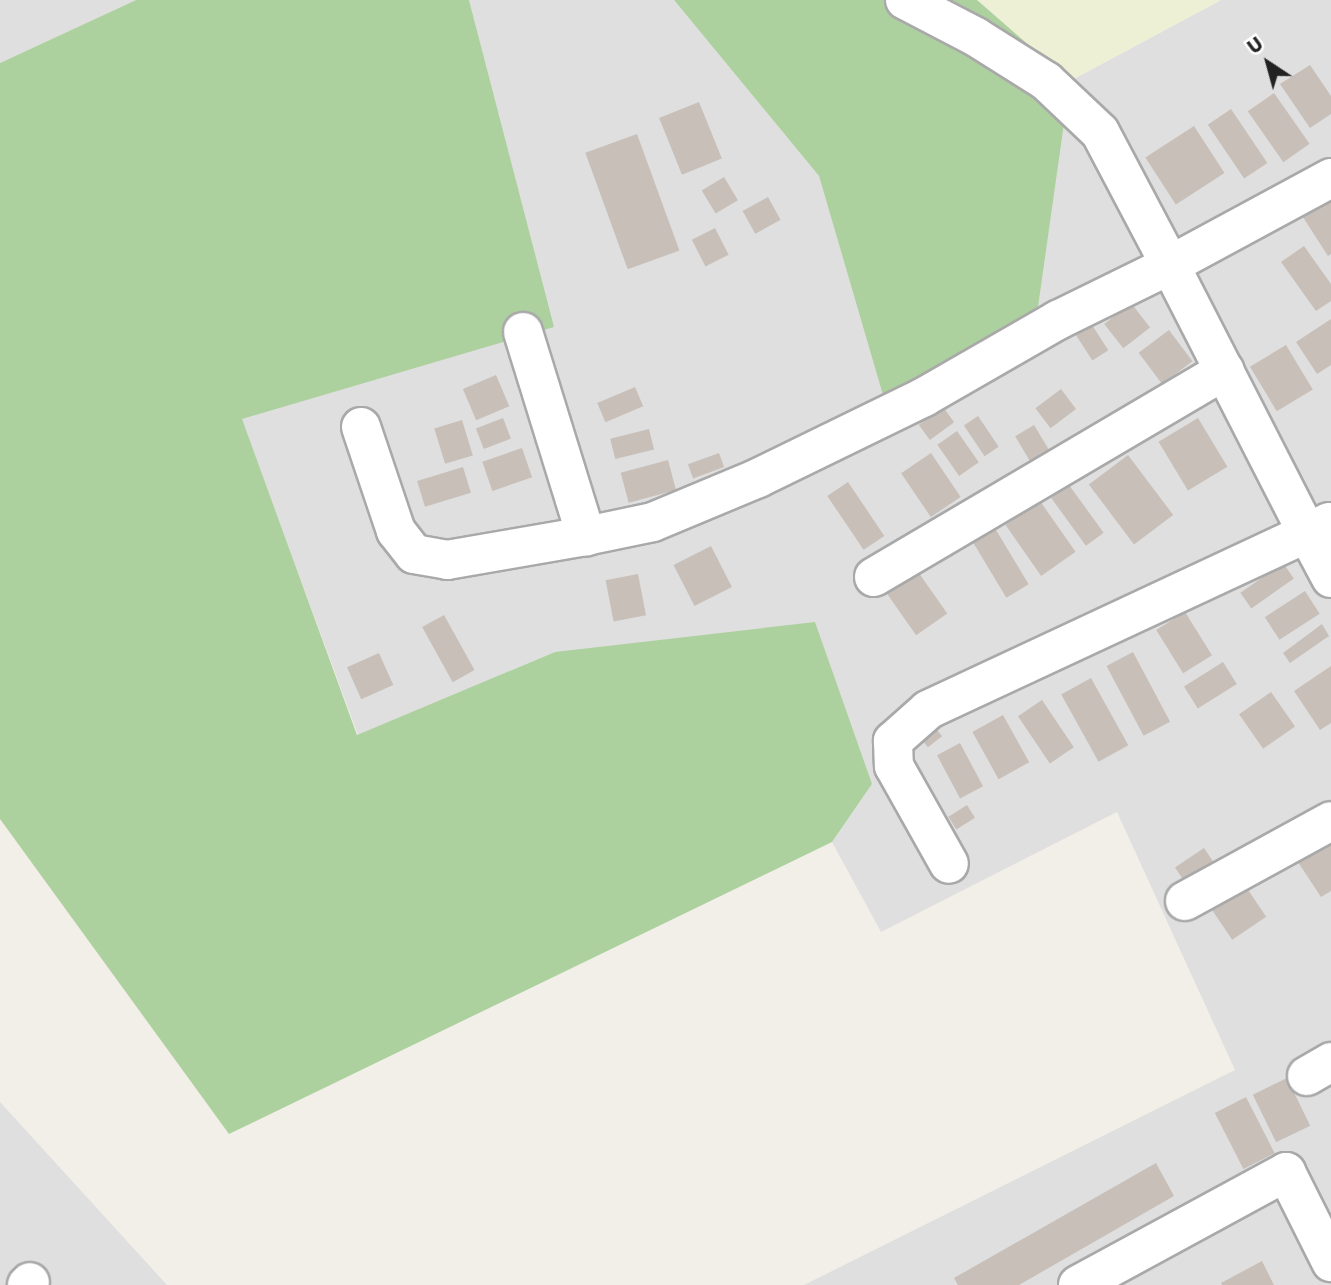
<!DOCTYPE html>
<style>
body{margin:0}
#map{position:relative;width:1331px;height:1285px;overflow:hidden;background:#f2efe9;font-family:Poppins,sans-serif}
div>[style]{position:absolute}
.residential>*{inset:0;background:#e0dfdf}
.farmland>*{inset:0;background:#eef0d5}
.forest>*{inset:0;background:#add19e}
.building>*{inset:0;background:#c7bfb8;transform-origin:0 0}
.roads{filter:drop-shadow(2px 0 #a9a9a9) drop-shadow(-2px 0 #a9a9a9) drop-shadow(0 2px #a9a9a9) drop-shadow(0 -2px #a9a9a9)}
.minor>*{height:38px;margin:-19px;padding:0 19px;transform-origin:19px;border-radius:19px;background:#fff}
span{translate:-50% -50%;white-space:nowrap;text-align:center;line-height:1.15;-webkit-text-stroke:5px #fff;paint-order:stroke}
.north{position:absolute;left:1233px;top:28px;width:70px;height:70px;-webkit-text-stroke:5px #fff;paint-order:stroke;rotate:324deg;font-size:19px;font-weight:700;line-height:28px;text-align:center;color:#222}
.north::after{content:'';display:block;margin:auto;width:24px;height:32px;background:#222;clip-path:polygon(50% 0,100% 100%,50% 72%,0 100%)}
</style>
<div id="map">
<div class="residential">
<div style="clip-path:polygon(0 0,136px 0,0 63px)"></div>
<div style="clip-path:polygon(469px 0,674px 0,819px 176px,884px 395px,1070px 81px,1221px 0,1331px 0,1331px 1285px,804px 1285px,1235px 1070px,1117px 812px,881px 932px,832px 842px,872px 784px,555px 652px,358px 735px,241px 418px,553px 327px)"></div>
<div style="clip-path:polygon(0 1102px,167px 1285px,0 1285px)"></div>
</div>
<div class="farmland">
<div style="clip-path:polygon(977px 0,1221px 0,1070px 81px)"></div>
</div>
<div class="forest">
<div style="clip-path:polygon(136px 0,469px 0,554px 327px,242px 419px,357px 735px,555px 652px,815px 622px,872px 784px,832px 842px,229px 1134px,0 819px,0 63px)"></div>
<div style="clip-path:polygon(674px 0,977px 0,1070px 81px,1033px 342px,883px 395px,819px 176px)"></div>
</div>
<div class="building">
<div style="clip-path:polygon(1310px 65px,1331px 96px,1331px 114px,1310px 128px,1280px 84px)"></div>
<div style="left:1274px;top:93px;width:62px;height:32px;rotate:55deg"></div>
<div style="left:699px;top:102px;width:61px;height:43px;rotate:68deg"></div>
<div style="left:1231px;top:109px;width:65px;height:28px;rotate:56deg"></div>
<div style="left:1194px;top:126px;width:56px;height:58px;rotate:57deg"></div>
<div style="left:637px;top:134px;width:124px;height:55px;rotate:70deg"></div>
<div style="left:724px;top:177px;width:27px;height:26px;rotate:59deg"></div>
<div style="clip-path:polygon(1331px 190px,1331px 254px,1328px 256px,1299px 211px)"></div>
<div style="left:768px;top:197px;width:26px;height:29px;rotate:61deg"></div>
<div style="left:715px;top:228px;width:30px;height:26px;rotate:63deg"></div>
<div style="clip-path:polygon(1304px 246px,1331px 284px,1331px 301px,1316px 311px,1281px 262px)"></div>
<div style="left:1131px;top:303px;width:31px;height:34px;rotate:52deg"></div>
<div style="clip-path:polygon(1331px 319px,1331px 365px,1317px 374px,1296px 342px)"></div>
<div style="left:1092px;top:325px;width:30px;height:19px;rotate:57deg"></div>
<div style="left:1169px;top:330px;width:39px;height:38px;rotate:53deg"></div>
<div style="left:1286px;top:345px;width:52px;height:42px;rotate:59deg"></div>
<div style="left:496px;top:375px;width:34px;height:36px;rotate:67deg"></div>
<div style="left:635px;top:387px;width:21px;height:41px;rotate:67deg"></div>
<div style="left:1061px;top:389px;width:25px;height:32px;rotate:53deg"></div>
<div style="left:943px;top:407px;width:19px;height:30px;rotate:54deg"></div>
<div style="left:978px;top:416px;width:37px;height:17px;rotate:56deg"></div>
<div style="left:503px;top:418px;width:22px;height:29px;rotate:69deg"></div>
<div style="left:1198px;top:418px;width:57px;height:46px;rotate:59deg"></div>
<div style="left:462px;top:420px;width:37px;height:29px;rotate:73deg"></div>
<div style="left:1034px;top:425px;width:29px;height:22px;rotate:59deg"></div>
<div style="left:649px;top:429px;width:21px;height:40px;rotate:76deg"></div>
<div style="left:957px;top:431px;width:38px;height:24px;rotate:55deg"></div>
<div style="left:522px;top:448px;width:31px;height:42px;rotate:71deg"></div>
<div style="left:719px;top:453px;width:15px;height:33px;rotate:70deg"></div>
<div style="left:931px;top:453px;width:53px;height:36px;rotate:56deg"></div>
<div style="left:1128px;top:455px;width:75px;height:49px;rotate:53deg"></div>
<div style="left:668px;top:460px;width:31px;height:49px;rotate:75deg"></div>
<div style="left:463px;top:467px;width:27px;height:48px;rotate:73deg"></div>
<div style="left:848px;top:482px;width:65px;height:25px;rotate:56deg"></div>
<div style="left:1069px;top:485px;width:59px;height:22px;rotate:54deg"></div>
<div style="left:1040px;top:501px;width:62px;height:42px;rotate:55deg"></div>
<div style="left:990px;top:520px;width:75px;height:26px;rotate:59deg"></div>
<div style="left:711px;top:546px;width:46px;height:42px;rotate:63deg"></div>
<div style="left:1283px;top:563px;width:19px;height:52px;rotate:55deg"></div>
<div style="left:914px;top:566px;width:58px;height:38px;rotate:55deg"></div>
<div style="left:638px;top:574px;width:42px;height:33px;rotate:79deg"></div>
<div style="left:1305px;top:591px;width:27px;height:48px;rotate:57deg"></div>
<div style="left:1185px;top:612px;width:51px;height:34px;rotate:58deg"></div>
<div style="left:444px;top:615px;width:63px;height:25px;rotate:61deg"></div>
<div style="clip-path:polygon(1322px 624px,1329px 636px,1290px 663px,1283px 653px)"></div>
<div style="left:1133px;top:652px;width:79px;height:30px;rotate:62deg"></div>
<div style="left:379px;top:653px;width:35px;height:35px;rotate:66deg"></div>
<div style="left:1223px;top:662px;width:26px;height:46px;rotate:58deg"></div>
<div style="clip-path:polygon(1331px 666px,1331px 723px,1320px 730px,1294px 691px)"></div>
<div style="left:1091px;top:678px;width:77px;height:34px;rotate:61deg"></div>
<div style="left:1271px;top:692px;width:42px;height:39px;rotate:55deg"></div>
<div style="left:1042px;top:700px;width:57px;height:29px;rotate:56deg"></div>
<div style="left:1003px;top:715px;width:54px;height:35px;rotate:61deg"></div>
<div style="left:931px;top:722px;width:18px;height:18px;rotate:52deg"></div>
<div style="left:960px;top:743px;width:49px;height:26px;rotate:62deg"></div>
<div style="left:967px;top:805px;width:15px;height:22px;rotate:58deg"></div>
<div style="clip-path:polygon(1331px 831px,1331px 891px,1321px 897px,1294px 856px)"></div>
<div style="left:1204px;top:848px;width:27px;height:35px;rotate:56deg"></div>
<div style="left:1236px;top:872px;width:54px;height:41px;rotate:56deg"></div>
<div style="left:1287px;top:1078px;width:53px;height:38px;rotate:64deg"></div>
<div style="left:1246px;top:1097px;width:63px;height:35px;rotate:63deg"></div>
<div style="clip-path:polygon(1156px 1163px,1174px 1196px,1019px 1285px,958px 1285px,954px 1278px)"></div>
<div style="clip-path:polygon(1262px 1261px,1274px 1285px,1222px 1285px,1221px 1283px)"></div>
</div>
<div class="roads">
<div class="minor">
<div style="left:905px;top:0;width:80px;rotate:27.5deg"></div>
<div style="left:976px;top:37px;width:83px;rotate:32.2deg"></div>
<div style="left:1046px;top:81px;width:74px;rotate:43.4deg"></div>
<div style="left:1100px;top:132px;width:150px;rotate:62.2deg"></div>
<div style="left:1170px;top:265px;width:183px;rotate:-28.4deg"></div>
<div style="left:523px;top:332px;width:214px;rotate:72.8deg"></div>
<div style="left:361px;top:427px;width:110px;rotate:71.4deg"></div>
<div style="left:396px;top:531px;width:29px;rotate:52deg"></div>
<div style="left:414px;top:554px;width:34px;rotate:10deg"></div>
<div style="left:447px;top:560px;width:141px;rotate:-9.8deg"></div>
<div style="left:586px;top:536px;width:68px;rotate:-11.8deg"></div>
<div style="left:653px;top:522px;width:114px;rotate:-22.7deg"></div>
<div style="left:758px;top:478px;width:185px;rotate:-26deg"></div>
<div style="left:924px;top:397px;width:155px;rotate:-29.9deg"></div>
<div style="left:1058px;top:320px;width:125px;rotate:-26.2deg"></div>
<div style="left:1170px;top:265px;width:301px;rotate:62.9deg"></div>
<div style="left:1307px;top:533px;width:418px;rotate:155deg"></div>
<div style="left:928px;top:710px;width:47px;rotate:138.5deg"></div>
<div style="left:893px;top:741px;width:25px;rotate:88deg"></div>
<div style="left:894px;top:766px;width:112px;rotate:60.7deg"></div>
<div style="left:1329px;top:522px;width:25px;rotate:153deg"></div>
<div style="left:1307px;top:533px;width:51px;rotate:61.9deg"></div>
<div style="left:874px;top:577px;width:407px;rotate:-30.5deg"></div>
<div style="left:1185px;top:901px;width:166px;rotate:-28.7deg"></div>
<div style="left:1307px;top:1076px;width:28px;rotate:-30deg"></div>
<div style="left:27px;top:1285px;width:4px;rotate:-45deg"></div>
<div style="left:1078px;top:1285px;width:237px;rotate:-28.5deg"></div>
<div style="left:1286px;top:1172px;width:101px;rotate:63.4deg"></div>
</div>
</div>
<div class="north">U</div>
</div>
